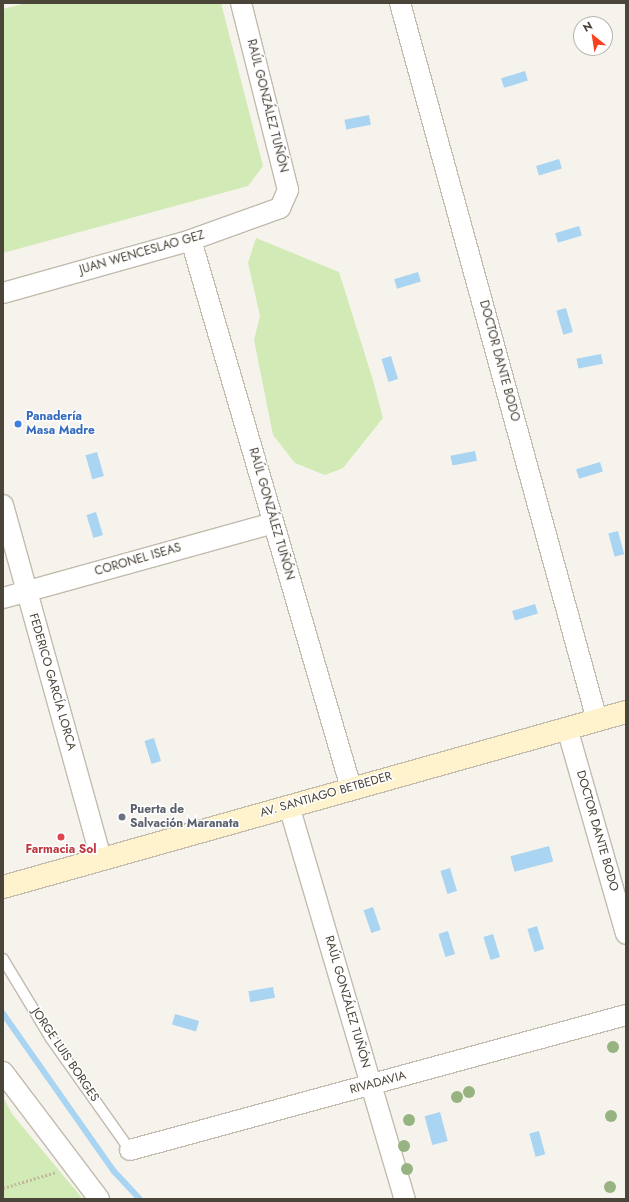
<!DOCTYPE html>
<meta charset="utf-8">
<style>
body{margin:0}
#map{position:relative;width:629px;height:1202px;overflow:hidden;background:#f6f3ec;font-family:Jost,sans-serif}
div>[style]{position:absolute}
.green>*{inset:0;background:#d2eab5}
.water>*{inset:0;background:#a9d4f2;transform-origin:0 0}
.stream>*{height:5.5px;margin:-2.75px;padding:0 2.75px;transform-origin:2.75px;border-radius:2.75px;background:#a9d4f2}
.path>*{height:2.5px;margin-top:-1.25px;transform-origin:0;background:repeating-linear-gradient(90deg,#c4b79f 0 2px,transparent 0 4px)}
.roads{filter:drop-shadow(1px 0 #c2bbae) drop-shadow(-1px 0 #c2bbae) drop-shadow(0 1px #c2bbae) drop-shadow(0 -1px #c2bbae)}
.lane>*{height:10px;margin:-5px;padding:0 5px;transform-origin:5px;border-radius:5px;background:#fff}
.street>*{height:20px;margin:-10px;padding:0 10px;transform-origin:10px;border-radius:10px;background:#fff}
.secondary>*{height:22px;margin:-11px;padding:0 11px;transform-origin:11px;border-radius:11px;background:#fff3cd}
.trees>*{width:12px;height:12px;margin:-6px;border-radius:50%;background:#97b381}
.dots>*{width:11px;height:11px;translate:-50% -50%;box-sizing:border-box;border:2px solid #fff;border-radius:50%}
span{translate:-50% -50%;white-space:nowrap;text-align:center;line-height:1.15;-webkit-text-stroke:3px #fff;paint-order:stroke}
.street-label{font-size:12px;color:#4b4439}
.shop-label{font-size:12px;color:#366cbe;font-weight:700}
.left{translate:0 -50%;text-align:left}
.worship-label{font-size:12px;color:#5b616d;font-weight:700}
.health-label{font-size:12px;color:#be3a42;font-weight:700}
.frame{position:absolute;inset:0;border:4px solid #4b4439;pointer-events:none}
.north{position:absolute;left:573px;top:16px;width:40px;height:40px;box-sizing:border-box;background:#fff;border:1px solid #b7b4b0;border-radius:50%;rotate:330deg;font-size:11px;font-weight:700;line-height:16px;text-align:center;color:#4b4439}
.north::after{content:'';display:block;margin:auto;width:14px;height:18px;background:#fc3f1d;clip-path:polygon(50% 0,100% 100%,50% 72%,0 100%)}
</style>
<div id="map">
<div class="green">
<div style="clip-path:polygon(26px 3px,221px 3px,263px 166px,248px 186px,3px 253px,3px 9px)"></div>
<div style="clip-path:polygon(256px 238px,339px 272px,372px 377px,383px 418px,343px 468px,325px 475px,295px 463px,273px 435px,254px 340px,260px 316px,248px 263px)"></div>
<div style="clip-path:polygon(3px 1097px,12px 1114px,83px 1199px,3px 1199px)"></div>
</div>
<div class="water">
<div style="left:525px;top:71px;width:10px;height:25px;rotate:73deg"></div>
<div style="left:369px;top:115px;width:10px;height:25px;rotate:79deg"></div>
<div style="left:559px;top:159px;width:10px;height:24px;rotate:73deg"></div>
<div style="left:579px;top:226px;width:10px;height:25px;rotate:73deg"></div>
<div style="left:418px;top:272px;width:10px;height:25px;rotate:73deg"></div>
<div style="left:566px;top:308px;width:25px;height:10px;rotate:74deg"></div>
<div style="left:601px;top:354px;width:10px;height:25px;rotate:79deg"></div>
<div style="left:391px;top:356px;width:24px;height:10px;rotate:73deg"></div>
<div style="left:475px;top:451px;width:10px;height:25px;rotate:79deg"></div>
<div style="left:97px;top:452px;width:25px;height:12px;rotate:74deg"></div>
<div style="left:600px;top:462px;width:10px;height:25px;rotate:73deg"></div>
<div style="left:96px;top:512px;width:24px;height:10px;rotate:73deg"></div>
<div style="left:618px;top:531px;width:24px;height:10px;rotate:75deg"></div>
<div style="left:535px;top:604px;width:10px;height:24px;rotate:73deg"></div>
<div style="left:154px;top:738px;width:24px;height:10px;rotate:73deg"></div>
<div style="left:549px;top:846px;width:16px;height:40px;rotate:75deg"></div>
<div style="left:450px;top:868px;width:24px;height:10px;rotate:73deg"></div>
<div style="left:373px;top:907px;width:24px;height:10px;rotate:71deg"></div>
<div style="left:537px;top:926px;width:24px;height:10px;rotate:73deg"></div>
<div style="left:448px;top:931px;width:24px;height:10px;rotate:73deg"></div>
<div style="left:493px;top:934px;width:24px;height:10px;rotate:73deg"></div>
<div style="left:273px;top:987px;width:11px;height:25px;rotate:80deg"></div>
<div style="left:175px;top:1014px;width:25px;height:11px;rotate:16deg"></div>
<div style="left:440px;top:1112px;width:30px;height:16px;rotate:75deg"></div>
<div style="left:539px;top:1131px;width:24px;height:10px;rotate:75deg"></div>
</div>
<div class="stream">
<div style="left:3px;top:1013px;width:193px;rotate:54.9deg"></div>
<div style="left:114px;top:1171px;width:38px;rotate:47deg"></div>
</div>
<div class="path">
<div style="left:3px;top:1188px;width:55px;rotate:-16.8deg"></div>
</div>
<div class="roads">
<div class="lane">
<div style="left:3px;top:959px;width:91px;rotate:58.9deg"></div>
<div style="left:50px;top:1037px;width:138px;rotate:54.7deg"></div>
</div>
<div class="street">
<div style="left:400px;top:3px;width:744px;rotate:74.64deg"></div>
<div style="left:191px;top:240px;width:571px;rotate:73.72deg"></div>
<div style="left:3px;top:293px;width:195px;rotate:-15.7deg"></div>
<div style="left:191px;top:240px;width:95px;rotate:-19.8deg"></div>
<div style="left:280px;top:208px;width:20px;rotate:-66deg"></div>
<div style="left:288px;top:190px;width:193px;rotate:-104.1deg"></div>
<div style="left:3px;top:505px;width:367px;rotate:74.5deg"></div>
<div style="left:3px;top:598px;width:280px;rotate:-15.5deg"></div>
<div style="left:567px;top:728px;width:214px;rotate:74deg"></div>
<div style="left:289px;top:806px;width:410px;rotate:73.6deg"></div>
<div style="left:3px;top:1072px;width:159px;rotate:52.9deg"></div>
<div style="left:130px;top:1150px;width:514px;rotate:-15.23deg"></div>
</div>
<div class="secondary">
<div style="left:3px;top:887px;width:647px;rotate:-15.69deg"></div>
</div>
</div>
<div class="trees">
<div style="left:613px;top:1047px"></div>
<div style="left:469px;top:1092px"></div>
<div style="left:457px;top:1097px"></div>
<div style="left:611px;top:1116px"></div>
<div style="left:409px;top:1120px"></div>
<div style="left:404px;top:1146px"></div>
<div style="left:407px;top:1169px"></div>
<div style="left:610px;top:1187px"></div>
</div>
<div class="dots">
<div style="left:18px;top:424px;background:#3f7fe0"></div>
<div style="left:122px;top:817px;background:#6b7280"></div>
<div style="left:61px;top:837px;background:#e0444e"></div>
</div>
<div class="street-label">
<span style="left:267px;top:106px;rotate:76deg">RAÚL GONZÁLEZ TUÑÓN</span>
<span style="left:142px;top:253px;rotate:-16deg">JUAN WENCESLAO GEZ</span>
<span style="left:499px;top:361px;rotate:75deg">DOCTOR DANTE BODO</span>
<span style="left:271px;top:514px;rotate:74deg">RAÚL GONZÁLEZ TUÑÓN</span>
<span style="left:138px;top:560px;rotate:-16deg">CORONEL ISEAS</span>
<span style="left:52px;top:682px;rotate:74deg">FEDERICO GARCÍA LORCA</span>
<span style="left:326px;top:795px;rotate:-16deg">AV. SANTIAGO BETBEDER</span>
<span style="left:597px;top:831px;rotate:74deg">DOCTOR DANTE BODO</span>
<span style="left:347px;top:1002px;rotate:74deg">RAÚL GONZÁLEZ TUÑÓN</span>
<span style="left:65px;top:1055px;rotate:56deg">JORGE LUIS BORGES</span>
<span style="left:378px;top:1083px;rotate:-15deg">RIVADAVIA</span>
</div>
<div class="shop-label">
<span class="left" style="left:26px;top:424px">Panadería<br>Masa Madre</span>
</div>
<div class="worship-label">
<span class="left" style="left:130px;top:817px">Puerta de<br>Salvación Maranata</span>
</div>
<div class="health-label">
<span style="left:61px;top:850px">Farmacia Sol</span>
</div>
<div class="frame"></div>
<div class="north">N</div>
</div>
